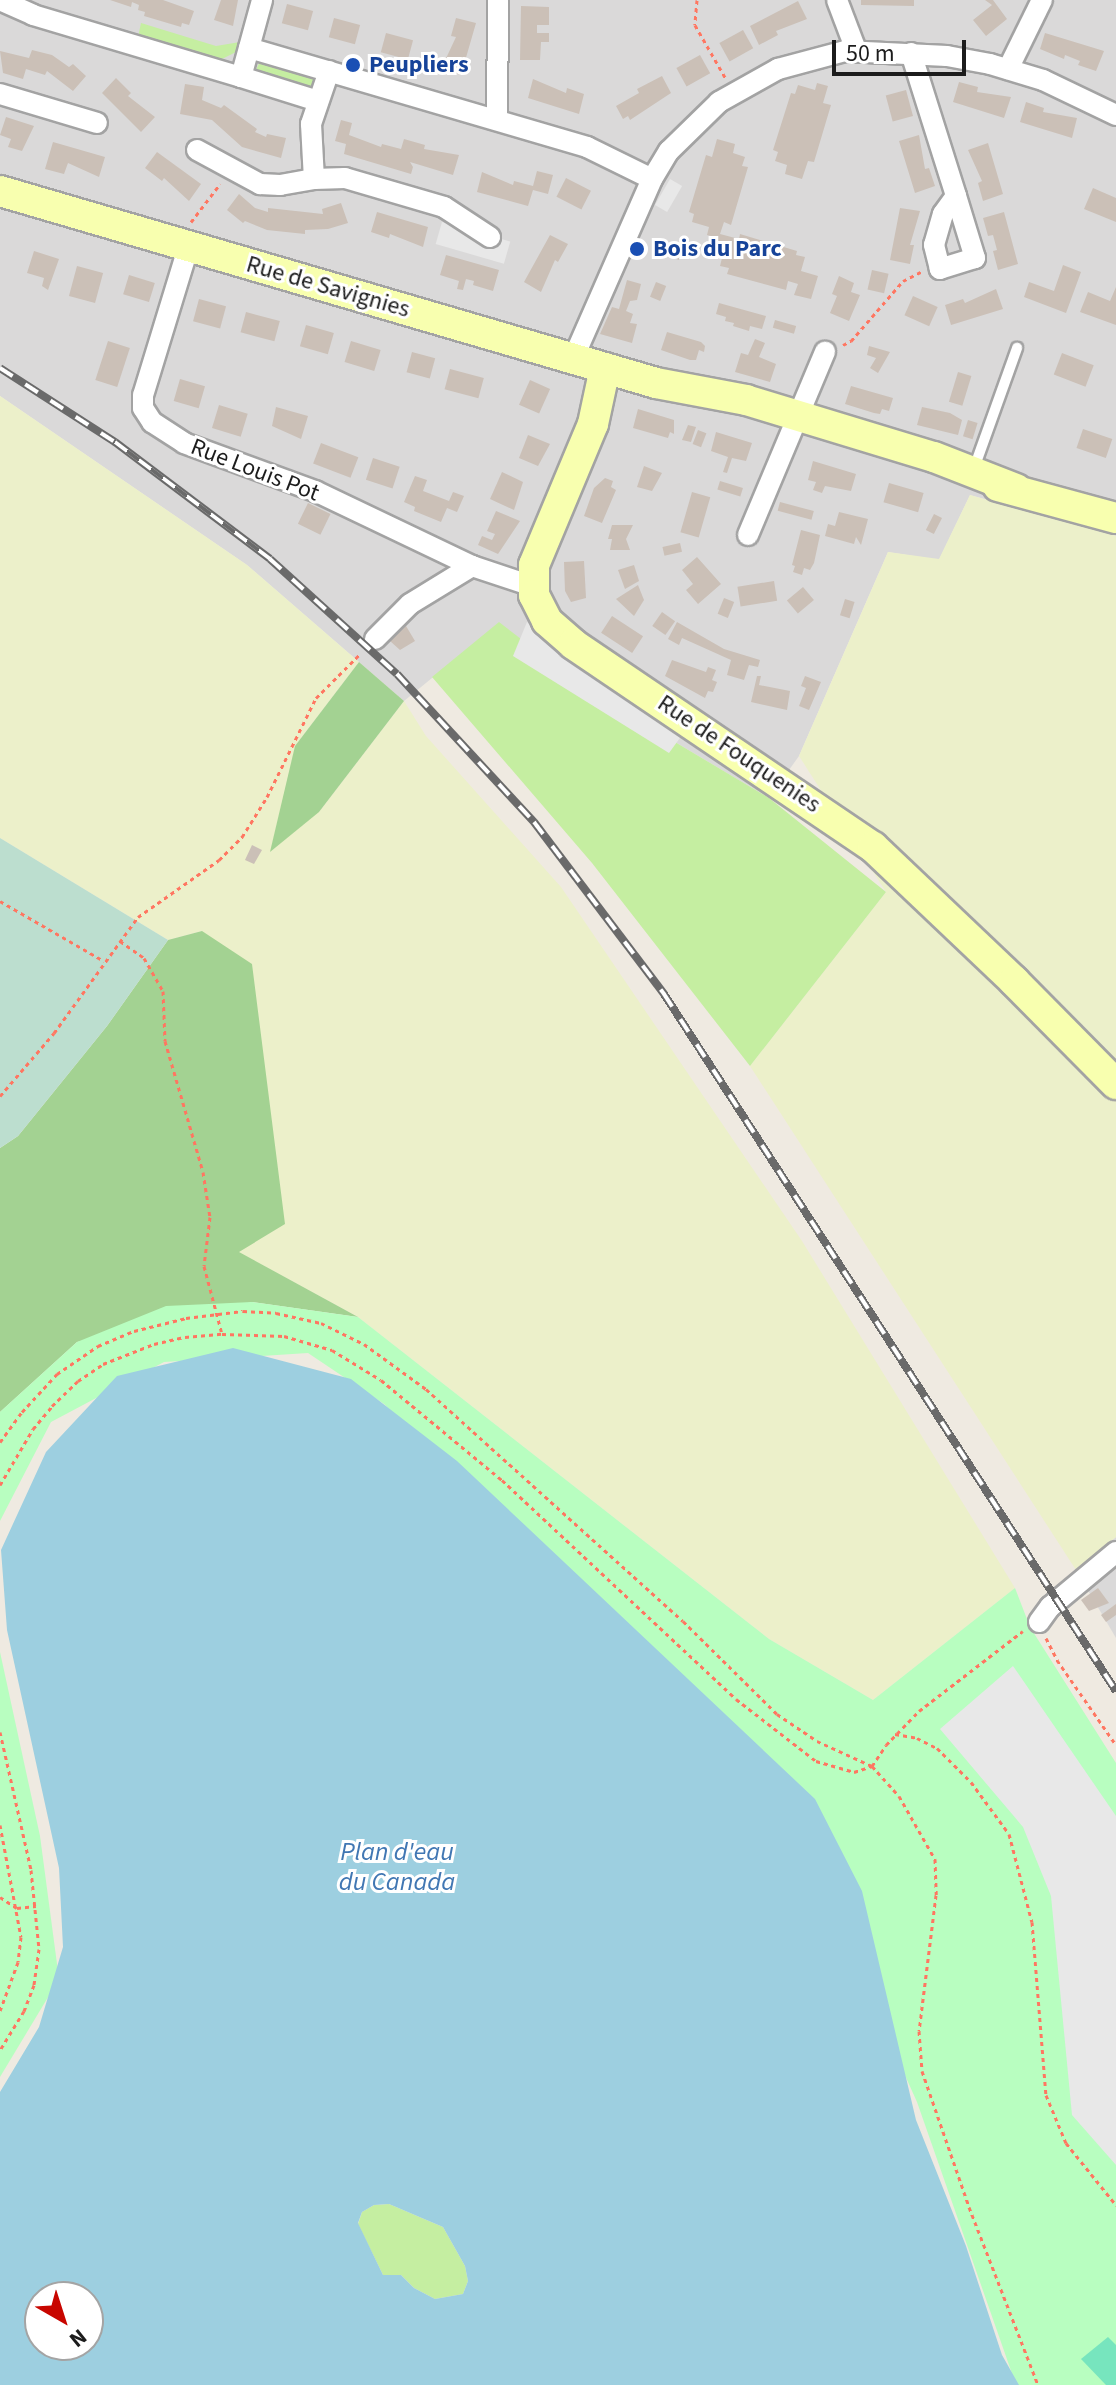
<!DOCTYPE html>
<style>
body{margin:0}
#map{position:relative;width:1116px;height:2385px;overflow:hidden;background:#efeae1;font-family:"Source Sans 3",sans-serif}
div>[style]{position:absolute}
.residential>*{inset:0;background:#dad9d9}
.farmland>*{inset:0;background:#ecf0ca}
.grass>*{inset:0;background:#c5eea1}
.forest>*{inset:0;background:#a3d292}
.wetland>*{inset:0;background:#bcdecf}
.park>*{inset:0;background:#b8fec0}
.pitch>*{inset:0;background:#77e5be}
.parking>*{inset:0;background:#e8e8e8;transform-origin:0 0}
.water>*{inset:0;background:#9dcfe0}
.building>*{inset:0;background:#cbc0b7;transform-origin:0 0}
.path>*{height:3px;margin-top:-1.5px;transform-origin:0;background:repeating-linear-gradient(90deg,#ff7661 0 4px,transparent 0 8px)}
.roads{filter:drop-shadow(2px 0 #a3a3a3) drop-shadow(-2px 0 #a3a3a3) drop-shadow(0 2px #a3a3a3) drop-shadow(0 -2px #a3a3a3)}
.lane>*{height:10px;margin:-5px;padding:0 5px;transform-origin:5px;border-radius:5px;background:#fff}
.street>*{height:20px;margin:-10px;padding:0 10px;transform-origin:10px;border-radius:10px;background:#fff}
.secondary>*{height:30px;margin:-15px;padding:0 15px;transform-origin:15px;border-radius:15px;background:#f8ffaf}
.rail>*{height:8px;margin-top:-4px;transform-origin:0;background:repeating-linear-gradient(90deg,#fff 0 15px,#6a6a6a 0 30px);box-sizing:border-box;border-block:2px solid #6a6a6a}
.dots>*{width:22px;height:22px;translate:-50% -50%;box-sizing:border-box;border:4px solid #fff;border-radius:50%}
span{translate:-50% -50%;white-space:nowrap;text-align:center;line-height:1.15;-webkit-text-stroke:6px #fff;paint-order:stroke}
.transit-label{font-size:24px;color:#164399;font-weight:700}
.left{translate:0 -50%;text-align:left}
.street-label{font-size:24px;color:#1c1c1c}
.water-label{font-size:26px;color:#4177b3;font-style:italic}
.north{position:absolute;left:24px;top:2281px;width:80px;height:80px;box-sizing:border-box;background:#fff;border:2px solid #a4a4a4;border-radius:50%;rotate:141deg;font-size:22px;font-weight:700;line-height:32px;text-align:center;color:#1c1c1c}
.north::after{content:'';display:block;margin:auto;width:28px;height:36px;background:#c80600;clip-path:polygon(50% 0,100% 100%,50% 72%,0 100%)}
.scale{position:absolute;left:832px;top:40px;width:134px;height:36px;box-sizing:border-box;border:4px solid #1c1c1c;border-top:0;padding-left:10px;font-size:24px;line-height:28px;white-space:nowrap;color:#1c1c1c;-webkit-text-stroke:6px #fff;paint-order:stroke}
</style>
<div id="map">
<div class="residential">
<div style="clip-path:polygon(0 0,1116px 0,1116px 536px,970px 495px,939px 560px,888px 552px,799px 756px,769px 798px,586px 689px,499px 623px,404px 701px,247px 565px,0 396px)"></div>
<div style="clip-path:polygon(1116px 1537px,1116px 1638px,1076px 1570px)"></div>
</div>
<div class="farmland">
<div style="clip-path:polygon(0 396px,247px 565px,359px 662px,295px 746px,319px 812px,404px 701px,426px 736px,561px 887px,802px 1241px,1015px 1588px,873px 1700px,769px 1639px,358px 1317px,238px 1252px,202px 931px,168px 940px,0 838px)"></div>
<div style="clip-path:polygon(970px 495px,1116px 536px,1116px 1537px,1076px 1570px,750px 1066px,886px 892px,799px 756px,888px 552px,939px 559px)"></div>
</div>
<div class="grass">
<div style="clip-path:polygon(141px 23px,216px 46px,240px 42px,236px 52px,216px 62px,138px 37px)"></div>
<div style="clip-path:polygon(260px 61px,315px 74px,317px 86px,308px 90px,260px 76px,256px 70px)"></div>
<div style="clip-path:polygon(499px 622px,586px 689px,769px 798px,886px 892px,750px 1066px,592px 863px,432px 677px)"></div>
<div style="clip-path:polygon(389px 2204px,443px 2227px,465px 2266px,468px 2281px,463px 2294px,435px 2299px,414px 2288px,401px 2275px,383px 2275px,358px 2224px,362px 2212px,374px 2205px)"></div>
</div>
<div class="forest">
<div style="clip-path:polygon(359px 662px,404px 701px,319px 812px,270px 852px,295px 746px)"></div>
<div style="clip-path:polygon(202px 931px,252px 964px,285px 1224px,239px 1252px,358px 1317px,252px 1302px,77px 1342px,0 1412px,0 1148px,18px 1136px,107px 1026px,168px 940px)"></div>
</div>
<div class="wetland">
<div style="clip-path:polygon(0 838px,168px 940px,107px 1026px,18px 1136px,0 1148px)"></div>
</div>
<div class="park">
<div style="clip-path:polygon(252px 1302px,358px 1317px,769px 1639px,873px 1700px,1015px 1588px,1030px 1627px,1116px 1763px,1116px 2385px,1016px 2385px,917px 2102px,787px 1813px,741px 1756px,384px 1404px,308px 1353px,164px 1362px,51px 1422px,0 1521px,0 1412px,77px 1342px,166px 1306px)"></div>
<div style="clip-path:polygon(0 1652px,40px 1836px,59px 1979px,0 2077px)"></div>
</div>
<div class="pitch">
<div style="clip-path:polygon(1108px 2337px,1116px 2345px,1116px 2385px,1106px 2385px,1081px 2359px)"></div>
</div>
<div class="parking">
<div style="left:670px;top:179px;width:14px;height:30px;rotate:30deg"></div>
<div style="left:442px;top:222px;width:71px;height:23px;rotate:16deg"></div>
<div style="clip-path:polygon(527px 622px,685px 731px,669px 753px,513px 656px)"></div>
<div style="clip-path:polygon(1013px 1666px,1116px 1816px,1116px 2165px,1072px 2115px,1051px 1896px,1023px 1827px,940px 1729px)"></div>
</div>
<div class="water">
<div style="clip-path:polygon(evenodd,233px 1348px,351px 1379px,457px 1461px,815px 1799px,862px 1891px,916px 2120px,966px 2246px,1002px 2355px,1019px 2385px,0 2385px,0 2092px,39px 2027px,63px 1947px,59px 1868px,7px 1630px,1px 1550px,46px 1452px,117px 1376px,233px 1348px,389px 2204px,443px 2227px,465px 2266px,468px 2281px,463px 2294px,435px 2299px,414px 2288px,401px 2275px,383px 2275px,358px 2223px,362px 2212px,374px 2205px,389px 2204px,233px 1348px,40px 2297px,88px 2297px,88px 2345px,40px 2345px,40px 2297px)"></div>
</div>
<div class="building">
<div style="clip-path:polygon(110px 0,163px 0,194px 11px,189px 25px,182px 23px,181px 27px,144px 16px,145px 12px,138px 10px,139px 5px,132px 2px,131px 7px)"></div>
<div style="clip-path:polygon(221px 0,238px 0,233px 26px,214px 20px)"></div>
<div style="clip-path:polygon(861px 0,914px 0,914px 6px,861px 5px)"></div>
<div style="clip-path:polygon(985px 0,993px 0,1007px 19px,986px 36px,973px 20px,992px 5px)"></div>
<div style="clip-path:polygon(798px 1px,807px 19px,776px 31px,778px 35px,759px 45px,750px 26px)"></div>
<div style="left:287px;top:4px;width:27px;height:20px;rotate:15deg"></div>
<div style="clip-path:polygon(521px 6px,549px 7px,549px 25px,537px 25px,537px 33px,549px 33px,549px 42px,541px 42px,540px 60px,520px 60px)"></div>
<div style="left:334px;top:18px;width:27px;height:20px;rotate:15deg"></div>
<div style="clip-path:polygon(456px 18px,476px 23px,461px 75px,441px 69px,456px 37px,451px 36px)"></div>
<div style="left:743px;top:30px;width:21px;height:27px;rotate:61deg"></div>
<div style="left:386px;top:33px;width:28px;height:20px;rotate:15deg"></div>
<div style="clip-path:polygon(1045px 33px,1104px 51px,1096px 71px,1078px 65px,1080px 61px,1065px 55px,1064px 59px,1040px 49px)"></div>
<div style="clip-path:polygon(32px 50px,52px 55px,69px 67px,73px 64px,86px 76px,73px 91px,47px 71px,45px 75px,26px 69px,23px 79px,3px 73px,0 51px,29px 58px)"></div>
<div style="left:700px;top:55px;width:21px;height:27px;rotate:61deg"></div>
<div style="clip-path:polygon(662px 76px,671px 93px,630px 120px,628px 116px,623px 119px,616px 106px,639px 93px,637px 89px)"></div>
<div style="clip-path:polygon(116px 78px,131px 93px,128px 96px,155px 117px,141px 132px,102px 93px)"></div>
<div style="clip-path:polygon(533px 79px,566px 93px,567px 88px,584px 94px,579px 114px,528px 98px)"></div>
<div style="clip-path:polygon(959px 82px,978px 87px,977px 92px,1011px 97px,1004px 118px,953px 102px)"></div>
<div style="clip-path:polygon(817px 83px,828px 86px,823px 103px,831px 105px,814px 162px,808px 161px,802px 179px,785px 174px,787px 165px,775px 161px,778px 152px,773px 150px,791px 93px,795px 94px,798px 85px,815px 90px)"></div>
<div style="clip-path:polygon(185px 84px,204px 87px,202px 100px,221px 108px,224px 105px,257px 129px,255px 132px,266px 137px,267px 134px,286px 138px,281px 158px,242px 147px,212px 120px,180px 114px)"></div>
<div style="left:906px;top:90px;width:27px;height:21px;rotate:75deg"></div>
<div style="clip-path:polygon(1026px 102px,1044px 108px,1043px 112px,1077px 118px,1072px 138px,1020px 122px)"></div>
<div style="clip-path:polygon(6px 117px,34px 126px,22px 151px,8px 147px,11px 139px,0 135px)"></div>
<div style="clip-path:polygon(341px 120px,352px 123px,349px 135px,381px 147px,382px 144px,401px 149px,404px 139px,425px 145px,424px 149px,459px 155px,453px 175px,410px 162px,413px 167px,411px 174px,344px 154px,346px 144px,335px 141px)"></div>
<div style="clip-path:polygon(919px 135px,925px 169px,929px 168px,935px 186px,915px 193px,899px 141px)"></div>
<div style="clip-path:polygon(717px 139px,735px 144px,733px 153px,745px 157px,742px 166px,748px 167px,731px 225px,724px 222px,720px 234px,739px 239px,740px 234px,797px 251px,796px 255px,805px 257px,801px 271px,818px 276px,811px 299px,794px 295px,798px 284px,788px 281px,786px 290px,727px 274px,729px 268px,720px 266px,723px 254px,714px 251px,718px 238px,707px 235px,709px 227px,692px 222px,694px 214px,689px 212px,706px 155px,712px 157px)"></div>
<div style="clip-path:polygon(53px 142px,105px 157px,99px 177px,68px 163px,64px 174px,45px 169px)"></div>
<div style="clip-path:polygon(988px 143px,1003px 194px,983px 201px,978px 183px,982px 181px,968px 150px)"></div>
<div style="clip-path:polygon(157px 152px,201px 184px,189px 201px,164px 178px,162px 181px,145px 168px)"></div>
<div style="clip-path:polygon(537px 171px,553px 175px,548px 194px,533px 190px,528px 206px,477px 192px,482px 172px,513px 185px,514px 181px,533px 186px)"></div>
<div style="left:566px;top:178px;width:28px;height:21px;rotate:27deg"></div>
<div style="clip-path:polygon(1093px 188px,1116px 198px,1116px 222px,1084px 209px)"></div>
<div style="clip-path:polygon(239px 194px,255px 208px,268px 212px,268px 208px,323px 214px,322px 209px,341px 203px,348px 223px,328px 229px,305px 230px,305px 234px,267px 230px,245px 221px,243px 223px,227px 210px)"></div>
<div style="clip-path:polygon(900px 208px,920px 211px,910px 245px,914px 245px,910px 264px,890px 260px)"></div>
<div style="clip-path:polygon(377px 212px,428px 227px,423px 247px,390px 234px,389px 238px,371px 232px)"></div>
<div style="clip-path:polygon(1004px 212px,1018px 264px,998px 270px,993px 251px,997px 250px,993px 235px,988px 236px,983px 218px)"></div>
<div style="clip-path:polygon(550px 235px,568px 244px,558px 262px,555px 260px,541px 292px,524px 282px)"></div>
<div style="left:665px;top:243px;width:19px;height:11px;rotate:21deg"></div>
<div style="clip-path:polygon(34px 251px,59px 259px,48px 290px,42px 286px,44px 278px,27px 273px)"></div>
<div style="clip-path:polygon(446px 255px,499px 270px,493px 291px,473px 285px,474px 281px,466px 279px,463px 290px,457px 289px,459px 281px,440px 275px)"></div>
<div style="clip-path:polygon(1063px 265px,1081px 272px,1066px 313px,1024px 297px,1029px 282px,1054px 291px)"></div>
<div style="left:77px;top:266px;width:27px;height:31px;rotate:15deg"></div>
<div style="left:872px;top:270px;width:17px;height:20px;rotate:13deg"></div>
<div style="left:129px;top:275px;width:27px;height:20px;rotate:17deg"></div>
<div style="clip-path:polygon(839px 276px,854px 283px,851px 292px,860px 295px,849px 321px,830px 313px,837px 296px,832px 294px)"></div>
<div style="clip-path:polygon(627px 280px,641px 284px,637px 300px,630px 301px,626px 311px,633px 314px,630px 323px,637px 324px,632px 343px,600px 334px,612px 307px,619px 309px)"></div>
<div style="left:656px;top:282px;width:11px;height:16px;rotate:22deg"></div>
<div style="clip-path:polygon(1116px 287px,1116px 325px,1080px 312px,1088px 292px,1110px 301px)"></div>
<div style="clip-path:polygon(996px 289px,1003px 309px,951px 325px,945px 305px,963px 299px,965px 303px)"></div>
<div style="left:913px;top:296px;width:27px;height:21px;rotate:24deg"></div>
<div style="left:199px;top:299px;width:28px;height:23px;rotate:15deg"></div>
<div style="clip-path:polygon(719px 303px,766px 316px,762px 329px,750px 326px,749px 331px,733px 326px,734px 323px,725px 321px,726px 317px,716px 314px)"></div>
<div style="left:246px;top:312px;width:35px;height:21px;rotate:15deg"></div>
<div style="left:775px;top:320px;width:22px;height:8px;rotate:16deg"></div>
<div style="left:306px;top:325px;width:29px;height:22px;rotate:16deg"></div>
<div style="clip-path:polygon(667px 332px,701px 342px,705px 346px,704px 352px,699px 350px,696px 360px,690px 360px,661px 350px)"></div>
<div style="clip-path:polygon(755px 339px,765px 343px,759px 357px,776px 364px,770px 382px,735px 372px,741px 353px,748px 355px)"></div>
<div style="left:108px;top:341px;width:23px;height:41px;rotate:18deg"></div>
<div style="left:351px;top:341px;width:31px;height:22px;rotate:17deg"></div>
<div style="clip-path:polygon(869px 346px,890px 352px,878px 373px,870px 368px,876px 358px,867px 355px)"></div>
<div style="left:412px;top:352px;width:24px;height:21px;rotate:15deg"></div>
<div style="left:1062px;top:353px;width:34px;height:23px;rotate:21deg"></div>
<div style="left:450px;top:369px;width:35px;height:21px;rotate:15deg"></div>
<div style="left:958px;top:372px;width:14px;height:31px;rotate:17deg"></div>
<div style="left:180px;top:379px;width:26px;height:23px;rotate:16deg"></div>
<div style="left:530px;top:380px;width:22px;height:27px;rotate:24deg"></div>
<div style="clip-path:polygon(851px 386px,893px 398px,889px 411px,882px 409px,880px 414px,874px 413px,845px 404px)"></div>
<div style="left:219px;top:405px;width:30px;height:24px;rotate:17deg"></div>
<div style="clip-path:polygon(276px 407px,308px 416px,301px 439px,272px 426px)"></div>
<div style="clip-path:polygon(922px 407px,950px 413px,962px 420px,958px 435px,917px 425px)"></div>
<div style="clip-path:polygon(638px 409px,674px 420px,674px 434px,670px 432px,668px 438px,633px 428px)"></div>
<div style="left:968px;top:420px;width:10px;height:17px;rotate:17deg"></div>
<div style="clip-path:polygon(688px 425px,696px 427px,691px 442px,682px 440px)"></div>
<div style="left:1083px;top:429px;width:31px;height:20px;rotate:19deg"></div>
<div style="left:698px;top:430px;width:9px;height:15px;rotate:21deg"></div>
<div style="clip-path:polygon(716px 432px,752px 443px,746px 461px,732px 458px,727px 473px,723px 472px,728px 457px,711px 451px)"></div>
<div style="clip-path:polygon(528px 435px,550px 444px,538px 466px,519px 458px)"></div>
<div style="left:321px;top:443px;width:40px;height:22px;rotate:21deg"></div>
<div style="left:373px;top:458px;width:28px;height:23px;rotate:18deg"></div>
<div style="clip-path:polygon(813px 461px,856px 474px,851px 491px,825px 486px,822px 493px,813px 490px,816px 482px,808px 480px)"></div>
<div style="clip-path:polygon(644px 466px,662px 473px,652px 491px,637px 487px)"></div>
<div style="clip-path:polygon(502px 472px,523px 482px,514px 510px,490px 499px)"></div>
<div style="clip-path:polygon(415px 476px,427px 480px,423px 491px,449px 501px,453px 492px,464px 496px,457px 512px,447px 508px,441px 522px,414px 511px,415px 507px,404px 502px)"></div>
<div style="clip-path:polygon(605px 478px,613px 481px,611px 487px,616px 490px,602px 523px,584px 516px,594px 488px)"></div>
<div style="left:720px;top:481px;width:24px;height:9px;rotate:17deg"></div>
<div style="left:889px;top:483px;width:36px;height:20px;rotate:16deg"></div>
<div style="left:692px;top:492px;width:19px;height:42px;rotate:16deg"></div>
<div style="left:780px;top:502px;width:35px;height:9px;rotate:15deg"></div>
<div style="left:308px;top:503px;width:25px;height:23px;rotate:26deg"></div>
<div style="clip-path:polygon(496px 511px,520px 521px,498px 554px,478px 545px,482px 536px,492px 540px,495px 534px,487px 531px)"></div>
<div style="clip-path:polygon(839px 512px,868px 519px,861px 545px,856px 537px,854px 544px,825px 536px,828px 524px,835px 526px)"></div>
<div style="left:934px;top:514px;width:9px;height:18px;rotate:27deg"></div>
<div style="clip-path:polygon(612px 525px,633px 525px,626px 539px,630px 550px,610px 550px,612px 539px,608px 539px)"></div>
<div style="clip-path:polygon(801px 530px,820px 535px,814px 563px,810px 570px,804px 568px,802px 575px,793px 572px,795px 566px,792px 565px)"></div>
<div style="left:680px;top:543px;width:9px;height:18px;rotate:77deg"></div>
<div style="clip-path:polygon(697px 557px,721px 584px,698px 604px,686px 590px,693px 584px,682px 570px)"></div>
<div style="clip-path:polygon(584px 561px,586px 598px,571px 602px,565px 591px,564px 562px)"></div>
<div style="clip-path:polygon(634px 565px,639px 581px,625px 589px,618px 570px)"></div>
<div style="left:774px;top:581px;width:20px;height:37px;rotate:81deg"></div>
<div style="clip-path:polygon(638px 585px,644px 600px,634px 616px,616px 599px)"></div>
<div style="left:803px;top:587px;width:17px;height:21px;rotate:50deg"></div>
<div style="left:724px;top:598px;width:11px;height:17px;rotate:22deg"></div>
<div style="left:845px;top:599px;width:10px;height:17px;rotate:17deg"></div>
<div style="left:662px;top:612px;width:16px;height:17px;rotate:35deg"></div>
<div style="left:612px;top:616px;width:37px;height:20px;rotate:33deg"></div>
<div style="clip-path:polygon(677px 622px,724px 649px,760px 660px,758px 667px,749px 665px,744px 680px,727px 675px,731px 660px,682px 638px,679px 645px,668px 639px)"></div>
<div style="clip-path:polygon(406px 626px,415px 641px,400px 650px,390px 641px)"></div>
<div style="clip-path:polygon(672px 660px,706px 672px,708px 667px,716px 670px,712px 680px,717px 682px,713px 692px,708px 691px,705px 698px,665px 676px)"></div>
<div style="clip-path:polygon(757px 676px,761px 676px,759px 685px,790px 691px,787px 710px,751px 702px)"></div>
<div style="clip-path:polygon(805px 676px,821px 682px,809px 710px,799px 706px,806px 688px,801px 686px)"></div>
<div style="clip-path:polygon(252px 845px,262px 850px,254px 864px,245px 860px)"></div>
<div style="clip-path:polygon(1098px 1588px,1109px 1603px,1089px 1611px,1081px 1600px)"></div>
<div style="clip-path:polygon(1116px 1604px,1116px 1615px,1106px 1622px,1101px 1615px)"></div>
</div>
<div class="path">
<div style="left:697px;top:0;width:25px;rotate:95deg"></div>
<div style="left:695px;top:25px;width:62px;rotate:60.1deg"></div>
<div style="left:191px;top:222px;width:48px;rotate:-52.7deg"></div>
<div style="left:843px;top:345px;width:9px;rotate:-27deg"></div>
<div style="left:851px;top:341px;width:79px;rotate:-49.1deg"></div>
<div style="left:903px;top:281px;width:20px;rotate:-27deg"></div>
<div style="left:0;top:901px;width:120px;rotate:30deg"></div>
<div style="left:120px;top:941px;width:29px;rotate:35deg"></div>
<div style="left:144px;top:958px;width:38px;rotate:60deg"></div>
<div style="left:163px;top:991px;width:50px;rotate:87.7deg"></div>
<div style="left:165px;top:1041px;width:136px;rotate:73.8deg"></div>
<div style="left:203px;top:1172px;width:46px;rotate:81.2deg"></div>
<div style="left:210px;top:1217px;width:49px;rotate:97deg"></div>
<div style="left:204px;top:1266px;width:70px;rotate:75.2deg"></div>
<div style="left:0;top:1096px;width:83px;rotate:-49.4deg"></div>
<div style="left:54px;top:1033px;width:143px;rotate:-54.1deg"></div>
<div style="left:138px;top:917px;width:99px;rotate:-35.1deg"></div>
<div style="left:219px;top:860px;width:33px;rotate:-45deg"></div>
<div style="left:242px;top:837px;width:47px;rotate:-58deg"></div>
<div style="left:267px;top:797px;width:110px;rotate:-63.7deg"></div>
<div style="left:316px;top:698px;width:64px;rotate:-45deg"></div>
<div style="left:0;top:1442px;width:37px;rotate:-54deg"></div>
<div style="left:22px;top:1412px;width:52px;rotate:-47.4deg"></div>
<div style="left:57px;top:1374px;width:50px;rotate:-34.3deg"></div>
<div style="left:98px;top:1346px;width:39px;rotate:-23deg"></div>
<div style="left:134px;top:1331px;width:54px;rotate:-14deg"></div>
<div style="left:186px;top:1318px;width:57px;rotate:-7deg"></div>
<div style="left:243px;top:1311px;width:33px;rotate:3deg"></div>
<div style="left:276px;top:1313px;width:46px;rotate:12.5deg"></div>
<div style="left:321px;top:1323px;width:48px;rotate:26deg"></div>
<div style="left:364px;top:1344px;width:77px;rotate:36deg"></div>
<div style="left:426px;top:1389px;width:346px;rotate:42.1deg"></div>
<div style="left:683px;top:1621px;width:132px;rotate:44.7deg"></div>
<div style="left:777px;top:1714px;width:48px;rotate:34deg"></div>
<div style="left:817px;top:1741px;width:60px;rotate:24.4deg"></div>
<div style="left:872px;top:1766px;width:40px;rotate:48deg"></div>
<div style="left:899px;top:1796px;width:73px;rotate:60.3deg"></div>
<div style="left:935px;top:1859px;width:36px;rotate:88deg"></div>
<div style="left:936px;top:1895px;width:137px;rotate:97.1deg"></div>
<div style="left:919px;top:2031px;width:40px;rotate:85.7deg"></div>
<div style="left:922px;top:2071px;width:144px;rotate:70.9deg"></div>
<div style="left:969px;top:2207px;width:191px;rotate:68.8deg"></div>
<div style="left:0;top:1485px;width:65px;rotate:-59.5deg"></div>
<div style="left:33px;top:1429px;width:30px;rotate:-50deg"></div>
<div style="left:52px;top:1406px;width:36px;rotate:-44deg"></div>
<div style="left:78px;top:1381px;width:30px;rotate:-34deg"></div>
<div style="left:103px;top:1364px;width:55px;rotate:-21.4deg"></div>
<div style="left:154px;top:1344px;width:32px;rotate:-13deg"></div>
<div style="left:185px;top:1337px;width:37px;rotate:-5deg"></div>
<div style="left:222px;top:1334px;width:62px;rotate:1.8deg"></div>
<div style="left:284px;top:1336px;width:50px;rotate:16.3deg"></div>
<div style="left:332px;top:1350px;width:57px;rotate:31.5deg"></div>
<div style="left:381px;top:1380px;width:157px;rotate:39.6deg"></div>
<div style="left:502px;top:1480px;width:320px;rotate:43.1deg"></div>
<div style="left:736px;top:1699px;width:101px;rotate:37.8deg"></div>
<div style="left:816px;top:1761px;width:40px;rotate:16deg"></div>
<div style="left:854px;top:1772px;width:19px;rotate:-18deg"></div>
<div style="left:872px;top:1766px;width:25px;rotate:-56deg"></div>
<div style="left:886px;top:1745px;width:47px;rotate:-45.9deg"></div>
<div style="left:919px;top:1711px;width:131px;rotate:-37.6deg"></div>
<div style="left:1046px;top:1638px;width:25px;rotate:63deg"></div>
<div style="left:1057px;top:1660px;width:103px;rotate:55.2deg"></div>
<div style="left:0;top:1732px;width:141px;rotate:77.3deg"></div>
<div style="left:31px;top:1870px;width:79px;rotate:84.2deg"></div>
<div style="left:39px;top:1949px;width:36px;rotate:98deg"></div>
<div style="left:34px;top:1985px;width:28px;rotate:111deg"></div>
<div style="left:24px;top:2011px;width:46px;rotate:121.6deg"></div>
<div style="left:895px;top:1734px;width:22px;rotate:10deg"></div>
<div style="left:917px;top:1738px;width:22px;rotate:27deg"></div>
<div style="left:937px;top:1748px;width:48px;rotate:45deg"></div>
<div style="left:971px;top:1782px;width:64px;rotate:53.8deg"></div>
<div style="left:1009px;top:1834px;width:91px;rotate:75.4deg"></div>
<div style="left:1032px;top:1922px;width:174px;rotate:85.4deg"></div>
<div style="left:1046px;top:2095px;width:52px;rotate:67.4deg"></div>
<div style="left:1066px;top:2143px;width:80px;rotate:51.1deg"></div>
<div style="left:0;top:1825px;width:114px;rotate:79.4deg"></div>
<div style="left:21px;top:1937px;width:25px;rotate:97deg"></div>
<div style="left:18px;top:1962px;width:52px;rotate:110.2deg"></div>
<div style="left:0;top:1897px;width:20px;rotate:33deg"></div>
<div style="left:17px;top:1908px;width:19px;rotate:-6deg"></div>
</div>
<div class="roads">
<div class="lane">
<div style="left:973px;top:471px;width:131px;rotate:-70.3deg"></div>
</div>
<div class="street">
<div style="left:0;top:0;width:36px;rotate:24deg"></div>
<div style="left:33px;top:15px;width:217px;rotate:16.6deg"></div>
<div style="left:241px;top:77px;width:80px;rotate:-74.7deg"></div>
<div style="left:837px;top:0;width:53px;rotate:69.2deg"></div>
<div style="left:249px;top:48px;width:352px;rotate:16.3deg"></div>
<div style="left:587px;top:147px;width:72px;rotate:26.2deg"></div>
<div style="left:911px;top:53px;width:150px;rotate:72.5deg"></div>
<div style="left:956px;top:196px;width:65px;rotate:73deg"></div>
<div style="left:975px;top:258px;width:37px;rotate:163deg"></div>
<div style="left:940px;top:269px;width:25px;rotate:-104deg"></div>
<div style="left:934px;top:245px;width:32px;rotate:-74deg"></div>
<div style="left:943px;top:214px;width:22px;rotate:-54deg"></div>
<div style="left:1008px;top:69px;width:77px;rotate:-63.8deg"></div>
<div style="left:329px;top:71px;width:56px;rotate:108.8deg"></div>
<div style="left:311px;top:124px;width:55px;rotate:86.9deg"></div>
<div style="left:314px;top:179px;width:31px;rotate:-2deg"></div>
<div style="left:345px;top:178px;width:103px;rotate:16.3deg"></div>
<div style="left:444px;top:207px;width:55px;rotate:33.1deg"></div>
<div style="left:241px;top:77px;width:81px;rotate:17.3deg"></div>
<div style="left:0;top:94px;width:101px;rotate:16.6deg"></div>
<div style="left:497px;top:120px;width:120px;rotate:-89.5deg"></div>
<div style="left:197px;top:150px;width:72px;rotate:28.4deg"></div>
<div style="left:260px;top:184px;width:20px;rotate:3deg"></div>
<div style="left:280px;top:185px;width:35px;rotate:-10deg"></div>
<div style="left:189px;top:245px;width:157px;rotate:107deg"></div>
<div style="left:143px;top:395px;width:13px;rotate:90deg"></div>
<div style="left:143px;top:408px;width:17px;rotate:57deg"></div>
<div style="left:152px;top:422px;width:38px;rotate:33deg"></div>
<div style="left:184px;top:443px;width:140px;rotate:20.1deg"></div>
<div style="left:315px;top:491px;width:174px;rotate:25.5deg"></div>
<div style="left:472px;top:566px;width:63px;rotate:18.4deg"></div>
<div style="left:573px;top:359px;width:197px;rotate:-66.3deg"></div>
<div style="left:652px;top:179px;width:33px;rotate:-59deg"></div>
<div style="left:669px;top:151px;width:70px;rotate:-44.4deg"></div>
<div style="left:719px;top:102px;width:68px;rotate:-29.2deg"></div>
<div style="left:778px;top:69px;width:69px;rotate:-15deg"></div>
<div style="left:845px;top:51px;width:102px;rotate:2.8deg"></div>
<div style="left:947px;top:56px;width:44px;rotate:10.5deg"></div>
<div style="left:990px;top:64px;width:55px;rotate:16.8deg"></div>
<div style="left:1043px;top:80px;width:81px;rotate:25.6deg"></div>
<div style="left:748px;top:535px;width:199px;rotate:-67.2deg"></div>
<div style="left:375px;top:639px;width:49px;rotate:-45deg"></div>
<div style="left:410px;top:604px;width:73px;rotate:-31.5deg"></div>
<div style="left:1039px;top:1622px;width:19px;rotate:-54deg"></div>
<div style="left:1050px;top:1607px;width:86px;rotate:-39.8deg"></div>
</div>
<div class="secondary">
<div style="left:0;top:191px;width:684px;rotate:16.31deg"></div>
<div style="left:656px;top:383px;width:92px;rotate:10.7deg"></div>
<div style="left:746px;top:400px;width:196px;rotate:16.9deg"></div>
<div style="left:934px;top:457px;width:88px;rotate:21.3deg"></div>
<div style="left:605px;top:368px;width:57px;rotate:102.1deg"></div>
<div style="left:593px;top:424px;width:153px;rotate:112.7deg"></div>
<div style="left:534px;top:565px;width:30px;rotate:90deg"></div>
<div style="left:534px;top:595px;width:29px;rotate:63deg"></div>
<div style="left:547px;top:621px;width:35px;rotate:41deg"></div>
<div style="left:573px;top:644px;width:362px;rotate:34.1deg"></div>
<div style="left:873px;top:847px;width:195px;rotate:43.5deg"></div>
<div style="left:1014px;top:981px;width:145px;rotate:45.3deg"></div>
<div style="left:998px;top:486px;width:122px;rotate:15.2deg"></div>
</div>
</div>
<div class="rail">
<div style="left:0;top:368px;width:137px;rotate:32.8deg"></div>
<div style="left:115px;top:442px;width:194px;rotate:37deg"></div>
<div style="left:270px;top:559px;width:171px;rotate:42.2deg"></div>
<div style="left:397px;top:674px;width:202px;rotate:47.2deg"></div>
<div style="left:534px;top:822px;width:216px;rotate:52.9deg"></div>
<div style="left:664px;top:994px;width:831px;rotate:57.04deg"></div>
</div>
<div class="dots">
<div style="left:353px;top:65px;background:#1a4fb4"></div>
<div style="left:637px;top:249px;background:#1a4fb4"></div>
</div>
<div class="transit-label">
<span class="left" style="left:369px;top:65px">Peupliers</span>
<span class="left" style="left:653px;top:249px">Bois du Parc</span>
</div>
<div class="street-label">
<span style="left:328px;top:287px;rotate:16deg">Rue de Savignies</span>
<span style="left:255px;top:470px;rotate:21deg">Rue Louis Pot</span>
<span style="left:739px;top:754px;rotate:34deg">Rue de Fouquenies</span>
</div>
<div class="water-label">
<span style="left:397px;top:1867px">Plan d'eau<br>du Canada</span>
</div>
<div class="north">N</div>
<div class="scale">50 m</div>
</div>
